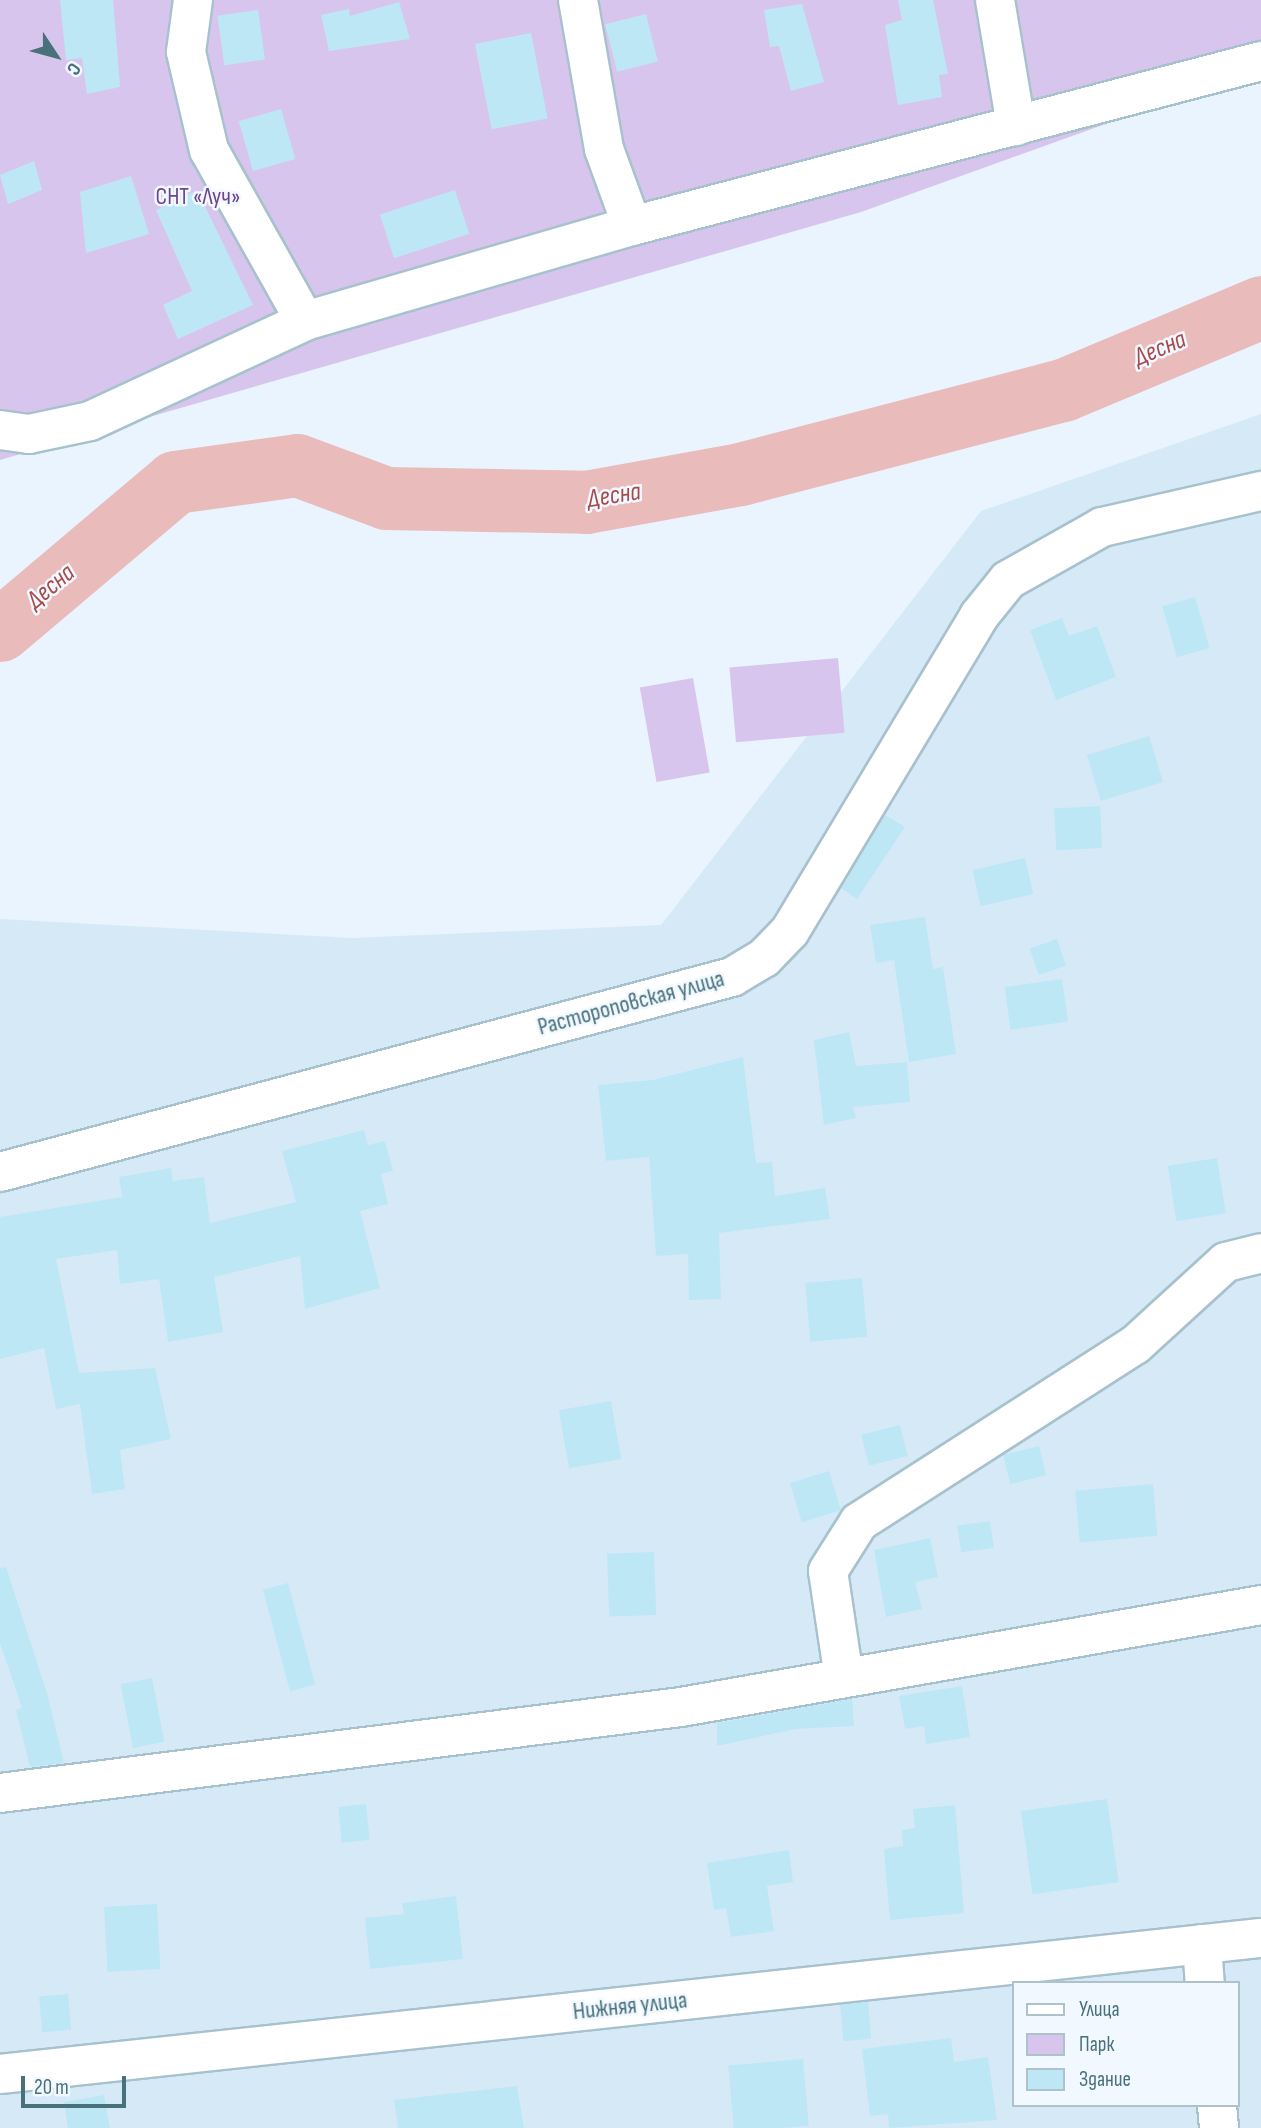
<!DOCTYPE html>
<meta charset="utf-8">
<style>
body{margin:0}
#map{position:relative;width:1261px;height:2128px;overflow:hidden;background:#e9f4fe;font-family:"Sofia Sans Condensed",sans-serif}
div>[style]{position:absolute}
.residential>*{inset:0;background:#d6e9f7}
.green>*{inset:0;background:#d8c5ee;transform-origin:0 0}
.river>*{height:63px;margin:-31.5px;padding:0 31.5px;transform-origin:31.5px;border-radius:31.5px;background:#eabbbb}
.building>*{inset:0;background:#bee7f6;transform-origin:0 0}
.roads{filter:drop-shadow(2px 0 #a7c2cd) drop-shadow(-2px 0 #a7c2cd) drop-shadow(0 2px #a7c2cd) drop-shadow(0 -2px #a7c2cd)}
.minor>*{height:38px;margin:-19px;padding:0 19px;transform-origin:19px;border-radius:19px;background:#fff}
span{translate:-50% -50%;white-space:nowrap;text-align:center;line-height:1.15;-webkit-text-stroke:5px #f1f8ff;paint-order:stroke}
.park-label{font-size:24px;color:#6f458f}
.street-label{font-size:24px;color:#49717c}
.water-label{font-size:26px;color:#a74b49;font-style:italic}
.legend{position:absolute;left:1012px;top:1981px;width:228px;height:126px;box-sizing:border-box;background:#f1f8ff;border:2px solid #aec2cb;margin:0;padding:9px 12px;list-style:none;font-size:21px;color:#49717c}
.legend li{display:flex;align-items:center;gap:14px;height:35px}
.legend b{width:35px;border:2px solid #aec2cb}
.north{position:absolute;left:21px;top:21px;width:70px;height:70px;-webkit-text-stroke:5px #f1f8ff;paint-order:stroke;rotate:126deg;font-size:19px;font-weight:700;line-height:28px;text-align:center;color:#49717c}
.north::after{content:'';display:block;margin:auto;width:24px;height:32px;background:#49717c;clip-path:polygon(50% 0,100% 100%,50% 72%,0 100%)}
.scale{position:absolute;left:21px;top:2076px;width:105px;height:32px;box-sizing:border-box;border:4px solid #49717c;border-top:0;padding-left:9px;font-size:21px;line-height:24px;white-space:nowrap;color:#49717c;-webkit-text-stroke:5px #f1f8ff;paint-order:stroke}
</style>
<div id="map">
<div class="residential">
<div style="clip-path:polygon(evenodd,1261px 414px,1261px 2128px,0 2128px,0 919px,353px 938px,661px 925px,981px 511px,1261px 414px,1014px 1983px,1238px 1983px,1238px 2105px,1014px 2105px,1014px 1983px)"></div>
</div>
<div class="green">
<div style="clip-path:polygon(0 0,1261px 0,1261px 68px,861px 212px,0 460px)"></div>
<div style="left:838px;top:658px;width:75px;height:109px;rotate:85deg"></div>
<div style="left:693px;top:678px;width:96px;height:54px;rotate:80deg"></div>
</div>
<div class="river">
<div style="left:0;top:630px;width:229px;rotate:-40.2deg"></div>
<div style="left:175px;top:482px;width:123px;rotate:-7.9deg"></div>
<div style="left:297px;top:465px;width:95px;rotate:20.3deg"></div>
<div style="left:386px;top:498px;width:200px;rotate:1.1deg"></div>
<div style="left:586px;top:502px;width:157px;rotate:-10.3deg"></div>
<div style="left:740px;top:474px;width:334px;rotate:-14.6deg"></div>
<div style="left:1063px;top:390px;width:215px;rotate:-22.7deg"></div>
</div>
<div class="building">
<div style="clip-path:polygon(60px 0,113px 0,120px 87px,87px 94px,82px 58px,66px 60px)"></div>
<div style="clip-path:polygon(898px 0,933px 0,948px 74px,939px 75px,942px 97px,898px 105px,885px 25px,902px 20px)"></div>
<div style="clip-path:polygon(399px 2px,410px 39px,329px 51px,321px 15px,349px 9px,350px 16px)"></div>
<div style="clip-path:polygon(802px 4px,824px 82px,791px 91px,779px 46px,770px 47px,764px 10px)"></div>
<div style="left:258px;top:10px;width:50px;height:41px;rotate:82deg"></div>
<div style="left:646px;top:14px;width:49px;height:42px;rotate:76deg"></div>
<div style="left:531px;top:33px;width:87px;height:57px;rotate:79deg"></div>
<div style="left:281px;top:109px;width:52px;height:44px;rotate:74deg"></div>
<div style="clip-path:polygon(34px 161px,42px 190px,8px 204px,0 175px)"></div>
<div style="clip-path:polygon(131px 176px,149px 234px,86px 253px,80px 192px)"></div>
<div style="clip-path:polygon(197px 190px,253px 305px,178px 339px,163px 305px,192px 291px,156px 210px)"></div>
<div style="left:455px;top:190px;width:46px;height:79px;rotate:72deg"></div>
<div style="left:1195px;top:597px;width:53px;height:34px;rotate:74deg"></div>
<div style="clip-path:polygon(1062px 618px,1069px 636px,1097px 626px,1116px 677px,1056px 700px,1030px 630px)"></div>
<div style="left:1149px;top:736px;width:48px;height:65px;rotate:73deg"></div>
<div style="left:1100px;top:806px;width:42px;height:46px;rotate:87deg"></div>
<div style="clip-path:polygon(885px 815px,905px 827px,857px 899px,841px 888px)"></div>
<div style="left:1025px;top:858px;width:37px;height:54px;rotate:77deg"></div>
<div style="clip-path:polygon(925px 917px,933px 969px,943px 967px,956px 1054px,909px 1062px,894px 960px,876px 963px,870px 925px)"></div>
<div style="left:1057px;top:939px;width:28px;height:29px;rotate:71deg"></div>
<div style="left:1062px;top:979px;width:43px;height:58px;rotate:82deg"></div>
<div style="clip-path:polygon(849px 1032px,856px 1066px,907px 1062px,910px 1102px,853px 1107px,856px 1118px,824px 1125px,814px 1040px)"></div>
<div style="clip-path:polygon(743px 1057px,756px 1163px,772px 1162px,775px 1196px,825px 1188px,830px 1219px,719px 1233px,721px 1299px,689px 1300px,688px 1254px,656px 1256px,649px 1157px,606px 1161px,598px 1085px,653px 1080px)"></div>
<div style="clip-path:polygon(364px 1130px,368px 1145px,385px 1141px,393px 1171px,381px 1174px,388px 1204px,360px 1211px,380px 1288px,305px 1309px,300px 1256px,214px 1277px,223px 1332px,168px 1342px,159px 1279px,120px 1284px,117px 1250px,56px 1259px,79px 1373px,155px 1368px,171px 1439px,120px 1450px,125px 1489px,92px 1494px,80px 1404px,56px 1409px,44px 1348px,0 1359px,0 1217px,122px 1197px,119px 1177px,171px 1168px,173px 1181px,204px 1177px,210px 1223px,296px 1202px,282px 1151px)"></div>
<div style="left:1217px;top:1158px;width:56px;height:50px;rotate:81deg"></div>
<div style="left:862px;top:1278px;width:59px;height:57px;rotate:85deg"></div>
<div style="left:611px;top:1401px;width:59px;height:53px;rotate:80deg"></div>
<div style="left:900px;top:1425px;width:32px;height:40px;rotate:76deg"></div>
<div style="left:1039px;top:1446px;width:30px;height:37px;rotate:76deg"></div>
<div style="left:829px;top:1471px;width:41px;height:41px;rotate:73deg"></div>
<div style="left:1153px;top:1484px;width:52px;height:78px;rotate:85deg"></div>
<div style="left:990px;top:1521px;width:27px;height:33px;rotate:82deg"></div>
<div style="clip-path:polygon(930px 1538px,938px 1577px,915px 1582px,922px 1609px,886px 1617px,874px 1550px)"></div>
<div style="left:654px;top:1552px;width:63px;height:47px;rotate:88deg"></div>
<div style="clip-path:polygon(6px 1567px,47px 1693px,64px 1763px,30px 1767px,16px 1710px,22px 1708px,0 1643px,0 1568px)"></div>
<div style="left:288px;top:1583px;width:105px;height:26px;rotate:75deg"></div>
<div style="left:152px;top:1678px;width:65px;height:32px;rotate:79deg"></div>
<div style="clip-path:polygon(962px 1686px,970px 1737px,926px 1744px,924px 1726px,905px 1729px,899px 1696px)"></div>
<div style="clip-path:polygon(852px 1699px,854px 1726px,795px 1729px,717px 1746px,717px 1723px)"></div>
<div style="left:1107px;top:1799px;width:84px;height:87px;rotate:82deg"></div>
<div style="left:366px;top:1804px;width:36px;height:28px;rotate:84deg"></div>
<div style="clip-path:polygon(955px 1805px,964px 1913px,890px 1920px,884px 1849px,903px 1846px,902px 1830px,915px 1828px,913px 1809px)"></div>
<div style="clip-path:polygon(789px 1850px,793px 1882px,767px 1886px,774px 1931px,731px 1937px,726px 1908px,714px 1910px,707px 1863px)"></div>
<div style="clip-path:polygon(456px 1896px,463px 1959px,370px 1969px,365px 1918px,404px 1914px,402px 1903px)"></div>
<div style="left:157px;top:1904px;width:65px;height:53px;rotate:87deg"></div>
<div style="left:68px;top:1994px;width:36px;height:29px;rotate:85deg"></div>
<div style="left:868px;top:2002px;width:37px;height:28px;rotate:85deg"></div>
<div style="clip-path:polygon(951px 2038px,954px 2062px,988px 2057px,997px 2120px,889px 2128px,888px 2114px,870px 2116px,862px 2049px)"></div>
<div style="left:803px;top:2059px;width:67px;height:75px;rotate:85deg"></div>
<div style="clip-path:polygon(517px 2086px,524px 2128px,398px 2128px,394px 2100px)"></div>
<div style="clip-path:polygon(104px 2095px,110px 2128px,68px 2128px,64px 2102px)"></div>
</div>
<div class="roads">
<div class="minor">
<div style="left:193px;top:0;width:52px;rotate:97.7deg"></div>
<div style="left:186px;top:52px;width:101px;rotate:76.8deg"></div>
<div style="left:209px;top:150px;width:196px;rotate:60.7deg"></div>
<div style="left:578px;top:0;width:151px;rotate:80.1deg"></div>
<div style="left:604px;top:149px;width:82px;rotate:70deg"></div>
<div style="left:995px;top:0;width:128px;rotate:80.5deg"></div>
<div style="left:0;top:430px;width:29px;rotate:8deg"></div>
<div style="left:29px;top:434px;width:62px;rotate:-12deg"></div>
<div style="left:90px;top:421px;width:237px;rotate:-24.9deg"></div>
<div style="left:305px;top:321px;width:341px;rotate:-16.2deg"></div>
<div style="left:632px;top:226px;width:650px;rotate:-14.7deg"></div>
<div style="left:0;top:1172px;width:758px;rotate:-14.92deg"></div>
<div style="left:732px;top:977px;width:37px;rotate:-31deg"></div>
<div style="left:764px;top:958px;width:37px;rotate:-46deg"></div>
<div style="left:790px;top:931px;width:367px;rotate:-59deg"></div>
<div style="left:979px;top:616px;width:46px;rotate:-51.1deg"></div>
<div style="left:1008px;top:580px;width:108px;rotate:-29.4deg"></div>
<div style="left:1102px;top:527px;width:163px;rotate:-12.8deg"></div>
<div style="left:844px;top:1678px;width:108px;rotate:-98.5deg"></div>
<div style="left:828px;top:1571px;width:58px;rotate:-57.7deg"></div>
<div style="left:859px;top:1522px;width:328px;rotate:-32.7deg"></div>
<div style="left:1135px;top:1345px;width:123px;rotate:-42.4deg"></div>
<div style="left:1226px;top:1262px;width:36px;rotate:-14deg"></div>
<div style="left:0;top:1793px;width:686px;rotate:-7.2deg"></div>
<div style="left:681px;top:1707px;width:589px;rotate:-9.97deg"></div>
<div style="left:1202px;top:1944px;width:39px;rotate:86deg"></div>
<div style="left:0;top:2074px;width:1268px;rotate:-6.16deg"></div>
<div style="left:1217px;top:2105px;width:23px;rotate:85deg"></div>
</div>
</div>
<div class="park-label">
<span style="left:198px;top:197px">СНТ «Луч»</span>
</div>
<div class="street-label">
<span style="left:631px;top:1003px;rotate:-15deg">Растороповская улица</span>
<span style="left:630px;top:2006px;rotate:-6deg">Нижняя улица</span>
</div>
<div class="water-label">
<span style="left:1160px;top:349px;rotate:-23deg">Десна</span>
<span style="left:614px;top:496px;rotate:-9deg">Десна</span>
<span style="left:51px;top:587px;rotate:-40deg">Десна</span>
</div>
<ul class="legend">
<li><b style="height:9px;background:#fff"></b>Улица</li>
<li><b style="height:19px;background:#d8c5ee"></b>Парк</li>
<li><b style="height:19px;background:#bee7f6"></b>Здание</li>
</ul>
<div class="north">С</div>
<div class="scale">20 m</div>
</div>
